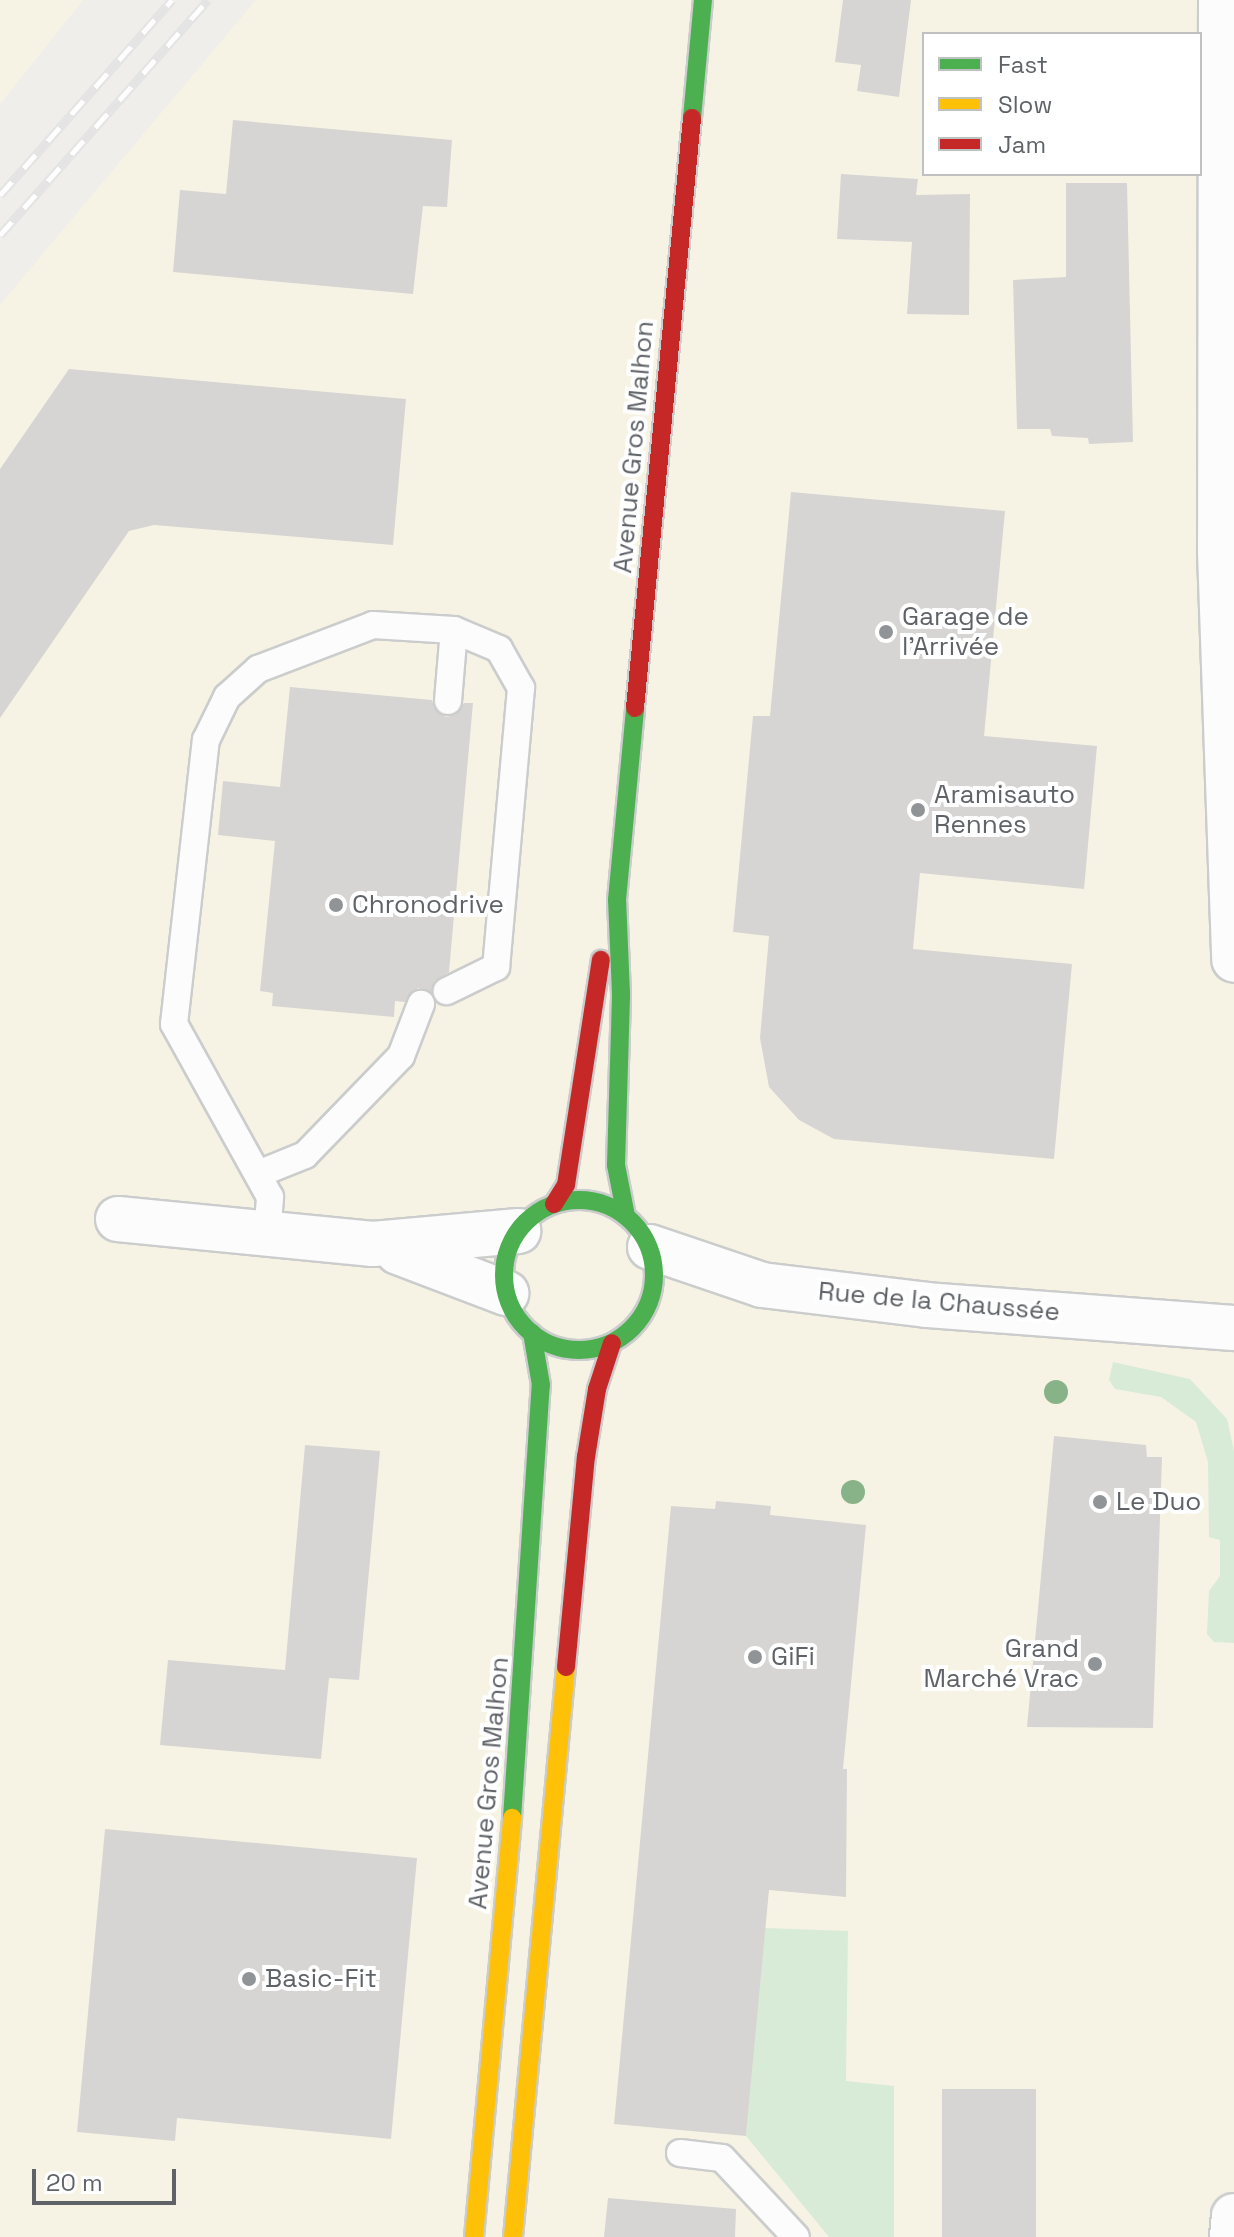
<!DOCTYPE html>
<meta charset="utf-8">
<style>
body{margin:0}
#map{position:relative;width:1234px;height:2237px;overflow:hidden;background:#efeeea;font-family:"Space Grotesk",sans-serif}
div>[style]{position:absolute}
.commercial>*{inset:0;background:#f7f3e4}
.green>*{inset:0;background:#d8ebd6}
.building>*{inset:0;background:#d6d5d3;transform-origin:0 0}
.roads{filter:drop-shadow(2px 0 #cbcccc) drop-shadow(-2px 0 #cbcccc) drop-shadow(0 2px #cbcccc) drop-shadow(0 -2px #cbcccc)}
.lane>*{height:26px;margin:-13px;padding:0 13px;transform-origin:13px;border-radius:13px;background:#fdfcfc}
.street>*{height:44px;margin:-22px;padding:0 22px;transform-origin:22px;border-radius:22px;background:#fdfcfc}
.fast>*{height:18px;margin:-9px;padding:0 9px;transform-origin:9px;border-radius:9px;background:#4caf50}
.fast>.ring{margin:-9px;padding:0;box-sizing:content-box;background:none;border:18px solid #4caf50;border-radius:50%}
.slow>*{height:18px;margin:-9px;padding:0 9px;transform-origin:9px;border-radius:9px;background:#ffc107}
.jam>*{height:18px;margin:-9px;padding:0 9px;transform-origin:9px;border-radius:9px;background:#c62828}
.rail>*{height:9px;margin-top:-4.5px;transform-origin:0;background:repeating-linear-gradient(90deg,#fff 0 18px,#e4e4e4 0 36px);box-sizing:border-box;border-block:2px solid #e4e4e4}
.trees>*{width:24px;height:24px;margin:-12px;border-radius:50%;background:#88b388}
.dots>*{width:22px;height:22px;translate:-50% -50%;box-sizing:border-box;border:4px solid #fff;border-radius:50%}
span{translate:-50% -50%;white-space:nowrap;text-align:center;line-height:1.15;-webkit-text-stroke:8px #fff;paint-order:stroke}
.street-label{font-size:26px;color:#5f6368}
.poi-label{font-size:26px;color:#5f6368}
.left{translate:0 -50%;text-align:left}
.right{translate:-100% -50%;text-align:right}
.legend{position:absolute;left:922px;top:32px;width:280px;height:144px;box-sizing:border-box;background:#fff;border:2px solid #bfc1c3;margin:0;padding:10px 14px;list-style:none;font-size:24px;color:#5f6368}
.legend li{display:flex;align-items:center;gap:16px;height:40px}
.legend b{width:40px;border:2px solid #bfc1c3}
.scale{position:absolute;left:32px;top:2169px;width:144px;height:36px;box-sizing:border-box;border:4px solid #5f6368;border-top:0;padding-left:10px;font-size:24px;line-height:28px;white-space:nowrap;color:#5f6368;-webkit-text-stroke:6px #fff;paint-order:stroke}
</style>
<div id="map">
<div class="commercial">
<div style="clip-path:polygon(0 0,83px 0,0 104px)"></div>
<div style="clip-path:polygon(evenodd,256px 0,1234px 0,1234px 2237px,0 2237px,0 305px,256px 0,924px 34px,1200px 34px,1200px 174px,924px 174px,924px 34px)"></div>
</div>
<div class="green">
<div style="clip-path:polygon(1113px 1362px,1190px 1379px,1227px 1419px,1234px 1451px,1234px 1643px,1214px 1642px,1207px 1634px,1209px 1591px,1220px 1576px,1220px 1540px,1209px 1537px,1208px 1462px,1196px 1422px,1161px 1397px,1115px 1389px,1109px 1380px)"></div>
<div style="clip-path:polygon(765px 1928px,848px 1931px,846px 2081px,894px 2086px,894px 2237px,829px 2237px,746px 2136px)"></div>
</div>
<div class="building">
<div style="clip-path:polygon(843px 0,911px 0,899px 97px,857px 91px,861px 65px,835px 62px)"></div>
<div style="clip-path:polygon(233px 120px,452px 140px,447px 207px,423px 206px,413px 294px,173px 272px,180px 190px,226px 194px)"></div>
<div style="clip-path:polygon(841px 174px,918px 179px,916px 195px,970px 194px,969px 315px,907px 314px,912px 242px,837px 239px)"></div>
<div style="clip-path:polygon(1066px 183px,1127px 183px,1133px 442px,1089px 444px,1088px 438px,1052px 436px,1050px 429px,1017px 429px,1013px 280px,1066px 277px)"></div>
<div style="clip-path:polygon(69px 369px,406px 399px,393px 545px,154px 525px,129px 531px,0 718px,0 469px)"></div>
<div style="clip-path:polygon(791px 492px,1005px 511px,984px 736px,1097px 746px,1084px 889px,920px 873px,913px 949px,1072px 964px,1054px 1159px,834px 1139px,799px 1120px,769px 1087px,760px 1038px,769px 936px,733px 932px,753px 716px,770px 716px)"></div>
<div style="clip-path:polygon(290px 687px,432px 700px,434px 708px,446px 717px,455px 715px,464px 703px,473px 703px,449px 972px,434px 981px,431px 992px,418px 988px,405px 1002px,395px 1001px,394px 1017px,272px 1006px,273px 993px,260px 991px,275px 841px,218px 835px,223px 781px,280px 787px)"></div>
<div style="clip-path:polygon(1054px 1436px,1146px 1445px,1147px 1457px,1162px 1457px,1153px 1728px,1027px 1727px)"></div>
<div style="clip-path:polygon(305px 1445px,380px 1451px,359px 1680px,329px 1678px,321px 1759px,160px 1745px,168px 1660px,285px 1670px)"></div>
<div style="clip-path:polygon(716px 1501px,771px 1506px,770px 1515px,866px 1525px,843px 1769px,847px 1769px,846px 1897px,769px 1890px,746px 2136px,614px 2124px,671px 1506px,715px 1509px)"></div>
<div style="clip-path:polygon(105px 1829px,417px 1858px,391px 2139px,177px 2118px,175px 2141px,77px 2132px)"></div>
<div style="left:942px;top:2089px;width:94px;height:149px"></div>
<div style="clip-path:polygon(608px 2198px,736px 2209px,735px 2237px,604px 2237px)"></div>
</div>
<div class="roads">
<div class="lane">
<div style="left:448px;top:701px;width:71px;rotate:-85.2deg"></div>
<div style="left:258px;top:1174px;width:51px;rotate:-22deg"></div>
<div style="left:305px;top:1155px;width:138px;rotate:-45.9deg"></div>
<div style="left:401px;top:1056px;width:56px;rotate:-69deg"></div>
<div style="left:267px;top:1233px;width:36px;rotate:-85deg"></div>
<div style="left:270px;top:1197px;width:198px;rotate:-119deg"></div>
<div style="left:174px;top:1024px;width:286px;rotate:-83.6deg"></div>
<div style="left:206px;top:740px;width:48px;rotate:-64deg"></div>
<div style="left:227px;top:697px;width:42px;rotate:-42.1deg"></div>
<div style="left:258px;top:669px;width:123px;rotate:-20.9deg"></div>
<div style="left:373px;top:625px;width:81px;rotate:3.5deg"></div>
<div style="left:454px;top:630px;width:49px;rotate:22.9deg"></div>
<div style="left:499px;top:649px;width:45px;rotate:60.6deg"></div>
<div style="left:521px;top:688px;width:280px;rotate:95.1deg"></div>
<div style="left:496px;top:967px;width:55px;rotate:153.9deg"></div>
<div style="left:680px;top:2153px;width:42px;rotate:6.8deg"></div>
<div style="left:722px;top:2158px;width:108px;rotate:46.9deg"></div>
</div>
<div class="street">
<div style="left:1221px;top:0;width:552px;rotate:90.1deg"></div>
<div style="left:1220px;top:552px;width:408px;rotate:88deg"></div>
<div style="left:118px;top:1219px;width:256px;rotate:5.6deg"></div>
<div style="left:373px;top:1244px;width:146px;rotate:-5.1deg"></div>
<div style="left:650px;top:1247px;width:118px;rotate:18.7deg"></div>
<div style="left:762px;top:1285px;width:166px;rotate:6.9deg"></div>
<div style="left:927px;top:1305px;width:308px;rotate:4.3deg"></div>
<div style="left:398px;top:1252px;width:116px;rotate:20.8deg"></div>
<div style="left:1232px;top:2237px;width:21px;rotate:-85deg"></div>
</div>
<div class="fast">
<div style="left:692px;top:118px;width:119px;rotate:-84.7deg"></div>
<div class="ring" style="left:504px;top:1200px;width:132px;height:132px"></div>
<div style="left:626px;top:1216px;width:52px;rotate:-101.1deg"></div>
<div style="left:616px;top:1165px;width:171px;rotate:-88.3deg"></div>
<div style="left:621px;top:994px;width:94px;rotate:-92.4deg"></div>
<div style="left:617px;top:900px;width:193px;rotate:-84.6deg"></div>
<div style="left:512px;top:1818px;width:434px;rotate:-86.2deg"></div>
<div style="left:541px;top:1385px;width:53px;rotate:-99.8deg"></div>
</div>
<div class="slow">
<div style="left:474px;top:2237px;width:421px;rotate:-84.8deg"></div>
<div style="left:513px;top:2237px;width:572px;rotate:-84.69deg"></div>
</div>
<div class="jam">
<div style="left:635px;top:708px;width:593px;rotate:-84.48deg"></div>
<div style="left:554px;top:1204px;width:22px;rotate:-58deg"></div>
<div style="left:566px;top:1185px;width:228px;rotate:-81.2deg"></div>
<div style="left:566px;top:1667px;width:211px;rotate:-84.6deg"></div>
<div style="left:586px;top:1457px;width:69px;rotate:-80.8deg"></div>
<div style="left:597px;top:1389px;width:48px;rotate:-71.9deg"></div>
</div>
</div>
<div class="rail">
<div style="left:0;top:195px;width:260px;rotate:-48.6deg"></div>
<div style="left:0;top:235px;width:314px;rotate:-48.5deg"></div>
</div>
<div class="trees">
<div style="left:1056px;top:1392px"></div>
<div style="left:853px;top:1492px"></div>
</div>
<div class="dots">
<div style="left:886px;top:632px;background:#919496"></div>
<div style="left:918px;top:810px;background:#919496"></div>
<div style="left:336px;top:905px;background:#919496"></div>
<div style="left:1100px;top:1502px;background:#919496"></div>
<div style="left:755px;top:1657px;background:#919496"></div>
<div style="left:1095px;top:1664px;background:#919496"></div>
<div style="left:249px;top:1979px;background:#919496"></div>
</div>
<div class="street-label">
<span style="left:634px;top:447px;rotate:-85deg">Avenue Gros Malhon</span>
<span style="left:939px;top:1302px;rotate:5deg">Rue de la Chaussée</span>
<span style="left:489px;top:1783px;rotate:-85deg">Avenue Gros Malhon</span>
</div>
<div class="poi-label">
<span class="left" style="left:902px;top:632px">Garage de<br>l'Arrivée</span>
<span class="left" style="left:934px;top:810px">Aramisauto<br>Rennes</span>
<span class="left" style="left:352px;top:905px">Chronodrive</span>
<span class="left" style="left:1116px;top:1502px">Le Duo</span>
<span class="right" style="left:1079px;top:1664px">Grand<br>Marché Vrac</span>
<span class="left" style="left:771px;top:1657px">GiFi</span>
<span class="left" style="left:265px;top:1979px">Basic-Fit</span>
</div>
<ul class="legend">
<li><b style="height:10px;background:#4caf50"></b>Fast</li>
<li><b style="height:10px;background:#ffc107"></b>Slow</li>
<li><b style="height:10px;background:#c62828"></b>Jam</li>
</ul>
<div class="scale">20 m</div>
</div>
